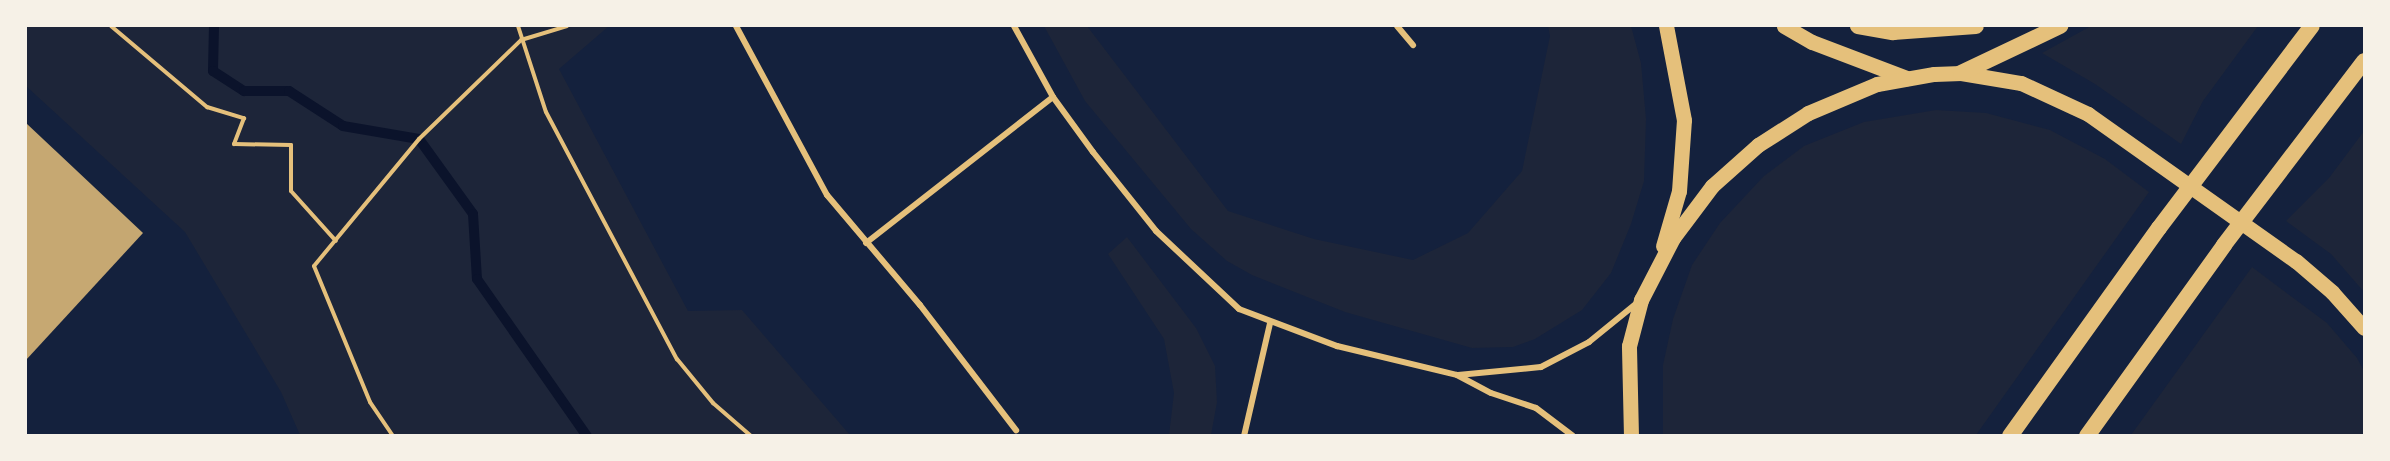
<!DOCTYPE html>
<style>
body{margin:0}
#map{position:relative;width:2390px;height:461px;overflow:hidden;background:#14213d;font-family:Rubik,sans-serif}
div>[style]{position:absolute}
.green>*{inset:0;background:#1d2539}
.stream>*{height:10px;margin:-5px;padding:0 5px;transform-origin:5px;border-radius:5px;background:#0b132b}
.building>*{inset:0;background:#c6a872}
.path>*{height:4px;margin:-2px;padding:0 2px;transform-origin:2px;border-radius:2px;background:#e5c07b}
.minor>*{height:6px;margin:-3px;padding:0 3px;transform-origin:3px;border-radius:3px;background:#e5c07b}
.primary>*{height:15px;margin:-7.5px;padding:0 7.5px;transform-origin:7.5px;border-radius:7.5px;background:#e5c07b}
.trunk>*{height:16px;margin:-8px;padding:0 8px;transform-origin:8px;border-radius:8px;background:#e5c07b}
span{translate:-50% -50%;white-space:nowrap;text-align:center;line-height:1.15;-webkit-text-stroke:4.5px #f6f1e7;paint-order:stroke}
.frame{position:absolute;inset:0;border:27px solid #f6f1e7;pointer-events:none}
</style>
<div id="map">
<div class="green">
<div style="clip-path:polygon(26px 26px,609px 26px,559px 69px,688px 311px,742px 310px,850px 435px,300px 435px,281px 392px,185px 232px,26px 86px)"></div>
<div style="clip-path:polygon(1044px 26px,1087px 26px,1228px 211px,1314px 239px,1413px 260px,1468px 233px,1522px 171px,1550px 36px,1548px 26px,1631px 26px,1641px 63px,1646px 119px,1644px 181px,1631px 224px,1611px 273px,1582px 310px,1535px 339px,1513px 347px,1472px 348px,1345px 312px,1252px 275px,1227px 261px,1191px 229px,1085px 101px)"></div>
<div style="clip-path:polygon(2091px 26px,2258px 26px,2203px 101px,2181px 144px,2095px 84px,2042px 53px)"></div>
<div style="clip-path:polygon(1936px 110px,1986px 113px,2050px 130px,2105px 159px,2149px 192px,1976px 435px,1663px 435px,1663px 365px,1673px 319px,1692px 265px,1720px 223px,1764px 176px,1804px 146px,1864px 122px)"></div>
<div style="clip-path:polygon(2364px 131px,2364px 292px,2331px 254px,2286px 221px,2329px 178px)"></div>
<div style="clip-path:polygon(1127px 237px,1196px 328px,1215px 366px,1217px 402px,1211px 435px,1169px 435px,1174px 393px,1164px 339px,1108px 254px)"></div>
<div style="clip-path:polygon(2252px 267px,2327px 323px,2357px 358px,2364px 371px,2364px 435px,2131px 435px)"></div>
</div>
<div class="stream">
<div style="left:214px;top:26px;width:45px;rotate:91.3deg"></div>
<div style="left:213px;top:71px;width:37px;rotate:33deg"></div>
<div style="left:244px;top:91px;width:45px"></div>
<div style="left:289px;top:91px;width:64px;rotate:32.9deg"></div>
<div style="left:343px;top:126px;width:77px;rotate:9.7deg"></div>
<div style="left:419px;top:139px;width:92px;rotate:54.2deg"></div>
<div style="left:473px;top:214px;width:65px;rotate:86.5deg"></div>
<div style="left:477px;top:279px;width:192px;rotate:55deg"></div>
</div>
<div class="building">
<div style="clip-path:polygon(26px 123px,143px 233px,26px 360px)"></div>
</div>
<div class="path">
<div style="left:111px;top:26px;width:126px;rotate:40.2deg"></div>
<div style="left:207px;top:107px;width:39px;rotate:17deg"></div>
<div style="left:244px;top:118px;width:28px;rotate:111deg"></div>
<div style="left:234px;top:144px;width:57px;rotate:1deg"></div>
<div style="left:291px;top:145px;width:46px;rotate:90deg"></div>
<div style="left:291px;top:191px;width:67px;rotate:48deg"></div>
<div style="left:518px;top:26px;width:90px;rotate:72deg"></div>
<div style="left:546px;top:112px;width:280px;rotate:62.1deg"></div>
<div style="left:677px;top:359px;width:57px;rotate:50.7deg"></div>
<div style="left:713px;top:403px;width:50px;rotate:41deg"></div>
<div style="left:393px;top:436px;width:41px;rotate:-124.1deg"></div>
<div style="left:370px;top:402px;width:147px;rotate:-112.4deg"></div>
<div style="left:314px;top:266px;width:165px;rotate:-50.4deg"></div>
<div style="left:419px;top:139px;width:142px;rotate:-44.1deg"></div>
<div style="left:521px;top:40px;width:48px;rotate:-16.9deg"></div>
</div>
<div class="minor">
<div style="left:736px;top:26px;width:192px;rotate:61.7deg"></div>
<div style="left:827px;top:195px;width:144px;rotate:49.8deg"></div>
<div style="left:920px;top:305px;width:158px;rotate:52.5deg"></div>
<div style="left:1014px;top:26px;width:81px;rotate:61.2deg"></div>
<div style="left:1053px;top:97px;width:68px;rotate:54deg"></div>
<div style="left:1093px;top:152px;width:101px;rotate:51.4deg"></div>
<div style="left:1156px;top:231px;width:114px;rotate:43.2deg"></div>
<div style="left:1239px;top:309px;width:105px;rotate:20.7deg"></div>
<div style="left:1337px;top:346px;width:123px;rotate:13.6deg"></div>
<div style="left:1457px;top:375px;width:38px;rotate:28deg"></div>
<div style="left:1491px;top:393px;width:47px;rotate:18.4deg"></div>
<div style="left:1536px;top:408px;width:46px;rotate:37.1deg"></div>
<div style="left:1397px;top:26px;width:25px;rotate:50deg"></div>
<div style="left:866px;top:243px;width:237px;rotate:-38deg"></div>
<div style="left:1458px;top:375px;width:83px;rotate:-5.5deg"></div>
<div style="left:1541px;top:367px;width:54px;rotate:-27.5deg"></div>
<div style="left:1589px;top:342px;width:62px;rotate:-39.1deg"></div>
<div style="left:1244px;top:436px;width:116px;rotate:-77deg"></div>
</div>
<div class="primary">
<div style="left:1784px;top:26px;width:32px;rotate:30deg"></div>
<div style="left:1812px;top:42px;width:102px;rotate:20.8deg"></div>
<div style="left:1663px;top:246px;width:57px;rotate:-73.8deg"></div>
<div style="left:1679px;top:191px;width:71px;rotate:-86deg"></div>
<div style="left:1684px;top:120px;width:96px;rotate:-100.8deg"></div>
<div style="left:1631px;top:436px;width:90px;rotate:-91.3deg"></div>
<div style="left:1629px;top:346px;width:48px;rotate:-75.4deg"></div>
<div style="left:1641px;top:300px;width:70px;rotate:-62.7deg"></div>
<div style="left:1673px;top:238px;width:65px;rotate:-53.1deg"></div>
<div style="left:1712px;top:186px;width:62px;rotate:-41.7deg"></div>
<div style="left:1758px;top:145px;width:59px;rotate:-32.6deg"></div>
<div style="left:1808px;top:113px;width:75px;rotate:-22.8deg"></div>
<div style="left:1877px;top:84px;width:58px;rotate:-10deg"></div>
<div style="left:1934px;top:74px;width:27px;rotate:-2deg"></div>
<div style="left:1961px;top:73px;width:61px;rotate:9.5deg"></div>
<div style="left:2021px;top:83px;width:74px;rotate:24.8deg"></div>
<div style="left:2088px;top:114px;width:255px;rotate:35.3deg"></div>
<div style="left:2296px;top:261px;width:48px;rotate:40.7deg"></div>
<div style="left:2332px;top:292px;width:48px;rotate:48.4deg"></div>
</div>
<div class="trunk">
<div style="left:1858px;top:26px;width:36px;rotate:10deg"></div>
<div style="left:1893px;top:32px;width:83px;rotate:-4.1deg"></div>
<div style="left:1961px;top:73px;width:110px;rotate:-25.4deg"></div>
<div style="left:2010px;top:436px;width:256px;rotate:-54.4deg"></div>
<div style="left:2159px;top:228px;width:253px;rotate:-52.9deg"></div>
<div style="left:2087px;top:436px;width:235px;rotate:-54.3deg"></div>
<div style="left:2224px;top:245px;width:231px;rotate:-52.7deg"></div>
</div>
<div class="frame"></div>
</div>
